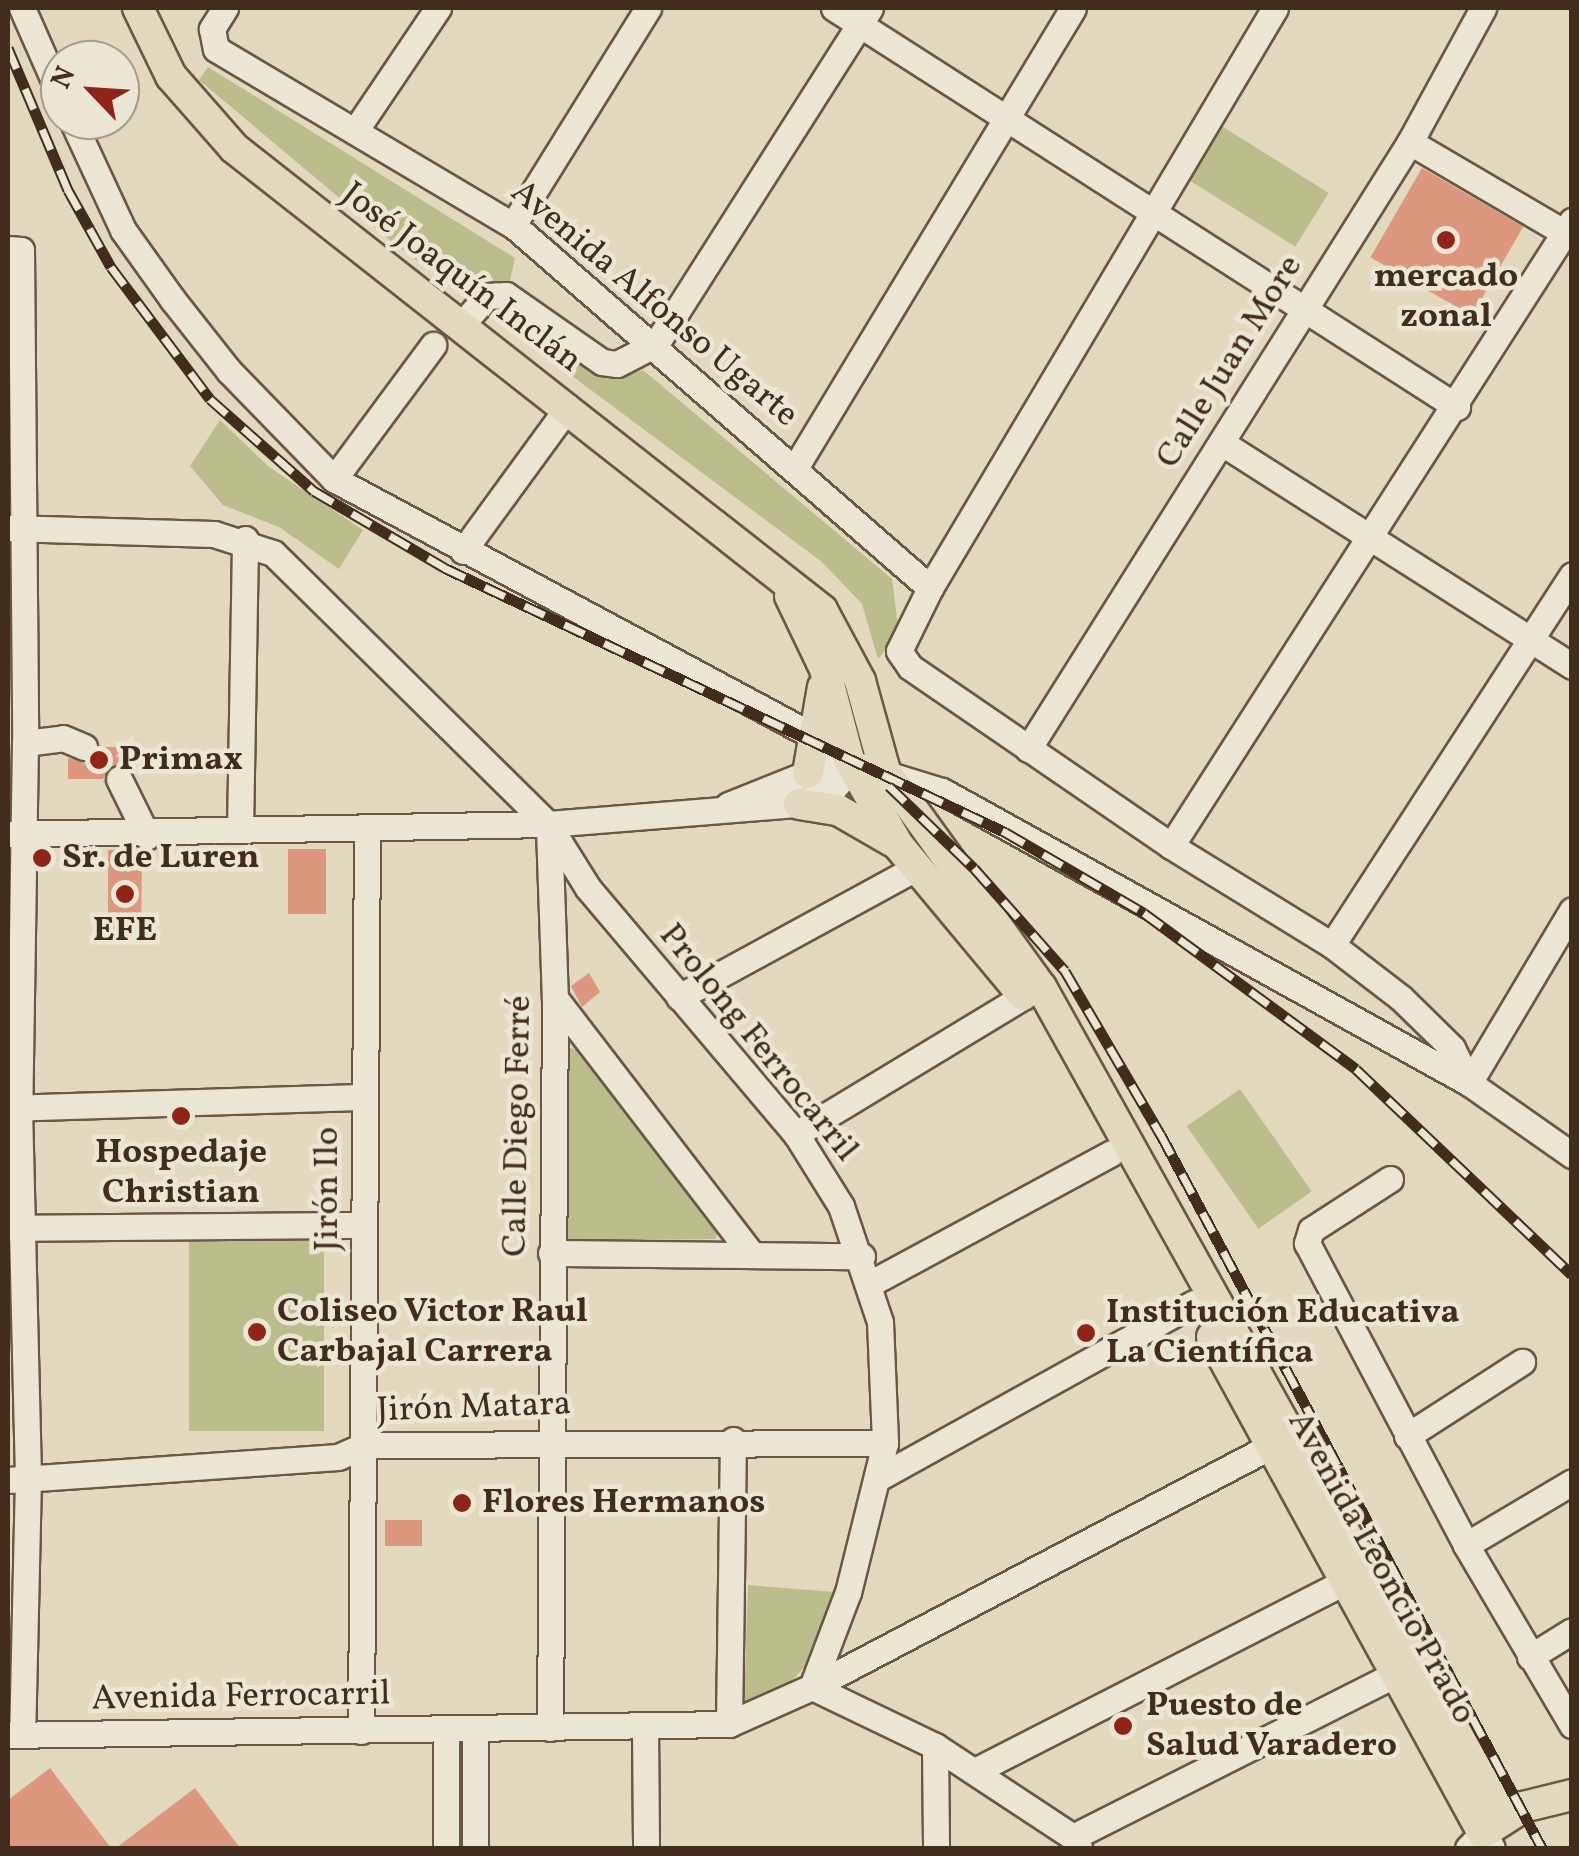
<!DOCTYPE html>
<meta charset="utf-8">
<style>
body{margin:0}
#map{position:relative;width:1579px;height:1856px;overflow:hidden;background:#e2d9be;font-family:Vollkorn,serif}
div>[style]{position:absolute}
.green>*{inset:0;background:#bcbd8c;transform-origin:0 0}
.building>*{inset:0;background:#dc977e;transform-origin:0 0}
.minor-tunnel>*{height:25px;margin-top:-12.5px;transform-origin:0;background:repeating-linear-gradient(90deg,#c2b69d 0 25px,transparent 0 37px)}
.roads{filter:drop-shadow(2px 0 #6a5744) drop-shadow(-2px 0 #6a5744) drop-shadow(0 2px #6a5744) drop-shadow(0 -2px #6a5744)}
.minor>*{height:25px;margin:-12.5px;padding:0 12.5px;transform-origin:12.5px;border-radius:12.5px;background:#ece6d5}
.major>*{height:30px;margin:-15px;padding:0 15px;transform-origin:15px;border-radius:15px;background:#e2d9be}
.rail>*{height:11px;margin-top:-5.5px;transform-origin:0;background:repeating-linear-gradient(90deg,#ece6d5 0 22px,#422c1b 0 44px);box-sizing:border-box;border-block:2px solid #422c1b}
.dots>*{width:28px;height:28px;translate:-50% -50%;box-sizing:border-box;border:5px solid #ece6d5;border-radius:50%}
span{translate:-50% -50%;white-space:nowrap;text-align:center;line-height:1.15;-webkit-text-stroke:9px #ece6d5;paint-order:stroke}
.poi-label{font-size:35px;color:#422c1b;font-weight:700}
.left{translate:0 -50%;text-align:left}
.street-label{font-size:35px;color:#422c1b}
.frame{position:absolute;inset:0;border:10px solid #422c1b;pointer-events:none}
.north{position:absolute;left:40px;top:40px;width:100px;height:100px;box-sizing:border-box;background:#ece6d5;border:2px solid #a89c8b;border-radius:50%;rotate:295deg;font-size:28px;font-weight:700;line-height:40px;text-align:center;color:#422c1b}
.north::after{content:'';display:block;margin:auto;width:35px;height:45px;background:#8f2418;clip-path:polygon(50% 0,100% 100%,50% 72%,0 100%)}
</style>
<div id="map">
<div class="green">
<div style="clip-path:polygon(208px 67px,515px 258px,506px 299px,608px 379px,643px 370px,892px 579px,899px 634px,878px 659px,862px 604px,822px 562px,392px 242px,199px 80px)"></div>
<div style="left:1215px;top:122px;width:134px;height:63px;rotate:32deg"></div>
<div style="clip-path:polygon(220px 420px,269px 467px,363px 530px,339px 569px,279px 527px,223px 505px,190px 466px)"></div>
<div style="clip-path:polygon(569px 1048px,582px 1050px,720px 1229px,715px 1239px,562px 1241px)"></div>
<div style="left:1240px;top:1089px;width:125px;height:65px;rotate:55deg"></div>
<div style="left:189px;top:1241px;width:135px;height:190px"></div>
<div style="clip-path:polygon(748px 1585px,835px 1592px,804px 1667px,785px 1689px,744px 1704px)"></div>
</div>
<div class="building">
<div style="left:1422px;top:168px;width:117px;height:103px;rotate:30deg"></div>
<div style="clip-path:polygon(100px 747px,128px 747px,128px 766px,111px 765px,103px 779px,68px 779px,68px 758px,87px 763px)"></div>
<div style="clip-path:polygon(136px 848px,142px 851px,141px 938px,108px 939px,108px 850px)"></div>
<div style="left:288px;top:849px;width:38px;height:65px"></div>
<div style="clip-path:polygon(589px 973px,600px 992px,582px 1007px,571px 986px)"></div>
<div style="left:385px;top:1520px;width:37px;height:26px"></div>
<div style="clip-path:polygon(50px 1768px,111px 1848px,8px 1848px,8px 1800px)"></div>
<div style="clip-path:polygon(195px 1788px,240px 1848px,116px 1848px)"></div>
</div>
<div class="minor-tunnel">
<div style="left:84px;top:747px;width:47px;rotate:42.4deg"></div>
</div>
<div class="roads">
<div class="minor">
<div style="left:22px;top:8px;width:94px;rotate:66.2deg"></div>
<div style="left:225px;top:8px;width:25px;rotate:122deg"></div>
<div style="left:212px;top:29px;width:20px;rotate:79deg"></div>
<div style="left:216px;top:49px;width:345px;rotate:30.7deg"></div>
<div style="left:513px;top:225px;width:553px;rotate:41.04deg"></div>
<div style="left:834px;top:8px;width:740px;rotate:32.64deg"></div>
<div style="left:1275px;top:8px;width:675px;rotate:120.75deg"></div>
<div style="left:930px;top:588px;width:70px;rotate:116.2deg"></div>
<div style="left:899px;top:651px;width:19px;rotate:55deg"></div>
<div style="left:910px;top:667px;width:316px;rotate:34.4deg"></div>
<div style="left:1171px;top:846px;width:189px;rotate:31.6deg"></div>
<div style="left:1332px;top:945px;width:87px;rotate:37.5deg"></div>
<div style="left:1401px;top:998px;width:71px;rotate:44.4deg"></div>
<div style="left:1452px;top:1048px;width:39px;rotate:64deg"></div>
<div style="left:72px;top:120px;width:121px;rotate:65.1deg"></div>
<div style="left:123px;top:230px;width:86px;rotate:54.5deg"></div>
<div style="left:173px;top:300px;width:90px;rotate:51.7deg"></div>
<div style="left:229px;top:371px;width:151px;rotate:45.8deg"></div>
<div style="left:334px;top:479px;width:548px;rotate:28.2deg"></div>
<div style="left:817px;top:738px;width:46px;rotate:38.9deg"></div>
<div style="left:357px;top:128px;width:145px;rotate:-56deg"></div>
<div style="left:1410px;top:142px;width:188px;rotate:30.4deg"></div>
<div style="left:513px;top:225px;width:256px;rotate:-58.1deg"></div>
<div style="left:8px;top:249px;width:13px;rotate:4deg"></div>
<div style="left:21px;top:250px;width:493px;rotate:89.5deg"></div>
<div style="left:25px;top:743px;width:365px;rotate:90.9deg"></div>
<div style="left:19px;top:1108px;width:370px;rotate:88.6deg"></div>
<div style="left:28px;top:1478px;width:257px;rotate:91.3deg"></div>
<div style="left:460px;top:326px;width:40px;rotate:-48deg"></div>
<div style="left:487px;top:296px;width:19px;rotate:-3deg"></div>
<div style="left:506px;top:295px;width:117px;rotate:34.9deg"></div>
<div style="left:602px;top:362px;width:15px;rotate:8deg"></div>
<div style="left:617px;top:364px;width:44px;rotate:-27.1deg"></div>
<div style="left:656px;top:344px;width:398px;rotate:-57.5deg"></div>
<div style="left:1222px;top:443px;width:415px;rotate:32.5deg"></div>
<div style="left:795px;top:468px;width:537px;rotate:-58.85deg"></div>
<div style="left:334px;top:479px;width:167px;rotate:-53.5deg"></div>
<div style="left:8px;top:528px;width:206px;rotate:1.7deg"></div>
<div style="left:214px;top:534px;width:62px;rotate:17.9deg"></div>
<div style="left:273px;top:553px;width:386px;rotate:44.6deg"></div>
<div style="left:548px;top:824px;width:75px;rotate:58deg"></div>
<div style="left:588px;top:888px;width:322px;rotate:49.8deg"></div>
<div style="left:796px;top:1134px;width:85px;rotate:58deg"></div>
<div style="left:841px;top:1206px;width:122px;rotate:71.4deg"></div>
<div style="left:880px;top:1322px;width:121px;rotate:87.6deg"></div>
<div style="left:885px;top:1443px;width:154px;rotate:103.9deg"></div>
<div style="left:848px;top:1592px;width:102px;rotate:110.8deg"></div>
<div style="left:812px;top:1687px;width:91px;rotate:156deg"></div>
<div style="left:729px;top:1724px;width:721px;rotate:179.13deg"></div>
<div style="left:463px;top:551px;width:178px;rotate:-53.9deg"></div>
<div style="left:25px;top:743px;width:38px;rotate:-7deg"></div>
<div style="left:63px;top:738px;width:23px;rotate:23deg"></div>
<div style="left:1028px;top:749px;width:717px;rotate:-57.82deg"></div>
<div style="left:1410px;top:142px;width:153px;rotate:-61.4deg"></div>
<div style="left:119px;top:779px;width:64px;rotate:63.8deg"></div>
<div style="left:728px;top:805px;width:86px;rotate:-21.8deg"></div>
<div style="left:808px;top:773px;width:52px;rotate:-7.7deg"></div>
<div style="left:860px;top:766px;width:86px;rotate:17deg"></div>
<div style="left:942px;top:791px;width:602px;rotate:28.99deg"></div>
<div style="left:1469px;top:1083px;width:126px;rotate:35deg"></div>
<div style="left:549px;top:829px;width:169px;rotate:88deg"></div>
<div style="left:555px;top:998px;width:730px;rotate:90.39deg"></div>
<div style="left:240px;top:830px;width:291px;rotate:-89deg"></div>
<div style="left:8px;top:834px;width:540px;rotate:-1.06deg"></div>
<div style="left:548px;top:824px;width:252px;rotate:-4.6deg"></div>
<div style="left:799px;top:804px;width:37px;rotate:-24deg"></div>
<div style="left:833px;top:789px;width:30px;rotate:-48deg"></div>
<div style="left:1171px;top:846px;width:743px;rotate:-57.32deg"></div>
<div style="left:1332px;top:945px;width:441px;rotate:-57deg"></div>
<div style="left:679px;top:997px;width:270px;rotate:-28.6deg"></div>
<div style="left:555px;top:998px;width:322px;rotate:52.5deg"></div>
<div style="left:1469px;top:1083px;width:201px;rotate:-59.2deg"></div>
<div style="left:8px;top:1108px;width:356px;rotate:-1.8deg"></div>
<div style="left:796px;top:1134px;width:267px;rotate:-31.2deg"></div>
<div style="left:1390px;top:1179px;width:94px;rotate:147.2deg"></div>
<div style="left:1311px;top:1230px;width:14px;rotate:107deg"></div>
<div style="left:1307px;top:1243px;width:341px;rotate:62.2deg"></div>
<div style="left:1466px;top:1545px;width:209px;rotate:59.5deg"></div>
<div style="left:8px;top:1228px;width:355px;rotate:-0.5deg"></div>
<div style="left:551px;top:1253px;width:311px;rotate:0.6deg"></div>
<div style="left:871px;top:1283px;width:273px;rotate:-28.4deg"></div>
<div style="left:1407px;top:1436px;width:137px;rotate:-32.8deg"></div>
<div style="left:880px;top:1477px;width:359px;rotate:-29deg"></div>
<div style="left:8px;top:1480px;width:331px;rotate:-4deg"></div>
<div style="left:338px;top:1457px;width:30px;rotate:-24deg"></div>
<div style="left:365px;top:1445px;width:520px;rotate:-0.22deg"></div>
<div style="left:1466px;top:1545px;width:123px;rotate:-30.7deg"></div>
<div style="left:1530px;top:1657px;width:49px;rotate:-31.8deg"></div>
<div style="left:812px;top:1687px;width:518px;rotate:-27.7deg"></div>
<div style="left:812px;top:1687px;width:136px;rotate:25.6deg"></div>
<div style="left:935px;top:1746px;width:165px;rotate:33.4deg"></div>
<div style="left:1073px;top:1837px;width:13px;rotate:61deg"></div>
<div style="left:729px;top:1724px;width:284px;rotate:-89.2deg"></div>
<div style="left:645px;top:1727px;width:121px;rotate:89.5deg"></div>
<div style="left:361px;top:1731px;width:904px;rotate:-89.62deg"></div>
<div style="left:935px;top:1746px;width:102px;rotate:89.4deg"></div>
<div style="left:975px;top:1771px;width:415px;rotate:-27.1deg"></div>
<div style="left:1073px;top:1837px;width:361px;rotate:-26.8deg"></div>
<div style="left:446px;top:1848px;width:118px;rotate:-90deg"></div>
<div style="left:475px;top:1848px;width:119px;rotate:-90deg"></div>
<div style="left:1468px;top:1848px;width:21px;rotate:-45deg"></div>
<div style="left:1483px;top:1833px;width:17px;rotate:59deg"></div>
</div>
<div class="major">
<div style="left:138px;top:8px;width:76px;rotate:64.1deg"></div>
<div style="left:171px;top:76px;width:96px;rotate:48.8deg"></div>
<div style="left:234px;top:148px;width:748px;rotate:38.16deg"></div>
<div style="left:822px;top:610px;width:81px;rotate:61.8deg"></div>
<div style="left:860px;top:681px;width:93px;rotate:74.5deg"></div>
<div style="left:885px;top:771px;width:266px;rotate:54.2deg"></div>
<div style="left:1041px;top:987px;width:952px;rotate:60.9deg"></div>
<div style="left:790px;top:596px;width:81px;rotate:64.4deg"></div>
<div style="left:825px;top:669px;width:94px;rotate:75.2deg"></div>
<div style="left:849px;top:760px;width:98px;rotate:60deg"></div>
<div style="left:898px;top:845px;width:195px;rotate:50.2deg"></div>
<div style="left:808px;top:773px;width:87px;rotate:-80.1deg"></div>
<div style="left:799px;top:804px;width:39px;rotate:9deg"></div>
<div style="left:838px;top:810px;width:62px;rotate:29.9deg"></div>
<div style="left:1212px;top:1337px;width:565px;rotate:61.35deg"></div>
<div style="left:1483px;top:1833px;width:48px;rotate:-33deg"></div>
<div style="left:1523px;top:1807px;width:50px;rotate:-13.8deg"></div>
</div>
</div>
<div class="rail">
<div style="left:8px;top:48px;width:154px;rotate:67.1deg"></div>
<div style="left:68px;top:190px;width:88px;rotate:60.8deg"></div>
<div style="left:111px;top:267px;width:165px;rotate:53.1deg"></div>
<div style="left:210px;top:399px;width:139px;rotate:41.5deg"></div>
<div style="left:314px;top:491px;width:152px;rotate:30.4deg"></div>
<div style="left:445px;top:568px;width:619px;rotate:25.24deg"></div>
<div style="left:1005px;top:832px;width:161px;rotate:30.2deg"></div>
<div style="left:1144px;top:913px;width:263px;rotate:36.3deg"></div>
<div style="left:1356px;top:1069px;width:298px;rotate:43.6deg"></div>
<div style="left:889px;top:786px;width:118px;rotate:44deg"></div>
<div style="left:974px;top:868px;width:137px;rotate:48.5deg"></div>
<div style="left:1065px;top:971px;width:190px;rotate:59.7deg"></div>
<div style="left:1161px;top:1135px;width:808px;rotate:61.88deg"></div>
</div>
<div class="dots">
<div style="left:1446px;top:240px;background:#8f2418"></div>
<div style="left:99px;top:760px;background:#8f2418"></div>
<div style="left:42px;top:858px;background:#8f2418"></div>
<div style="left:125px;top:894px;background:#8f2418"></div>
<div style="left:181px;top:1116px;background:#8f2418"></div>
<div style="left:257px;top:1332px;background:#8f2418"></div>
<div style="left:1086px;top:1333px;background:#8f2418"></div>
<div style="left:462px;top:1503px;background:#8f2418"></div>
<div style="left:1123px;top:1726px;background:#8f2418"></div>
</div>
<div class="poi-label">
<span style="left:1446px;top:297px">mercado<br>zonal</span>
<span class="left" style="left:119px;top:760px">Primax</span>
<span class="left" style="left:62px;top:858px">Sr. de Luren</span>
<span style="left:125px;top:931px">EFE</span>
<span style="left:181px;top:1173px">Hospedaje<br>Christian</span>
<span class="left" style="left:277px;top:1332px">Coliseo Victor Raul<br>Carbajal Carrera</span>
<span class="left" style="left:1106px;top:1333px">Institución Educativa<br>La Científica</span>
<span class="left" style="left:482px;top:1503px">Flores Hermanos</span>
<span class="left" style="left:1146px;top:1726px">Puesto de<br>Salud Varadero</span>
</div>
<div class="street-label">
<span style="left:461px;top:278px;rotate:37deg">José Joaquín Inclán</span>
<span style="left:654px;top:304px;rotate:40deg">Avenida Alfonso Ugarte</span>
<span style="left:1230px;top:362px;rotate:-58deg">Calle Juan More</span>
<span style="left:758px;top:1043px;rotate:51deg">Prolong Ferrocarril</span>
<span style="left:518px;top:1126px;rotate:-89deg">Calle Diego Ferré</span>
<span style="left:328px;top:1189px;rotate:-90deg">Jirón Ilo</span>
<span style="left:474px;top:1408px;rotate:-2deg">Jirón Matara</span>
<span style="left:1381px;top:1568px;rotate:61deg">Avenida Leoncio Prado</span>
<span style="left:241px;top:1697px;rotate:-1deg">Avenida Ferrocarril</span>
</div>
<div class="frame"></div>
<div class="north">N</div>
</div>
